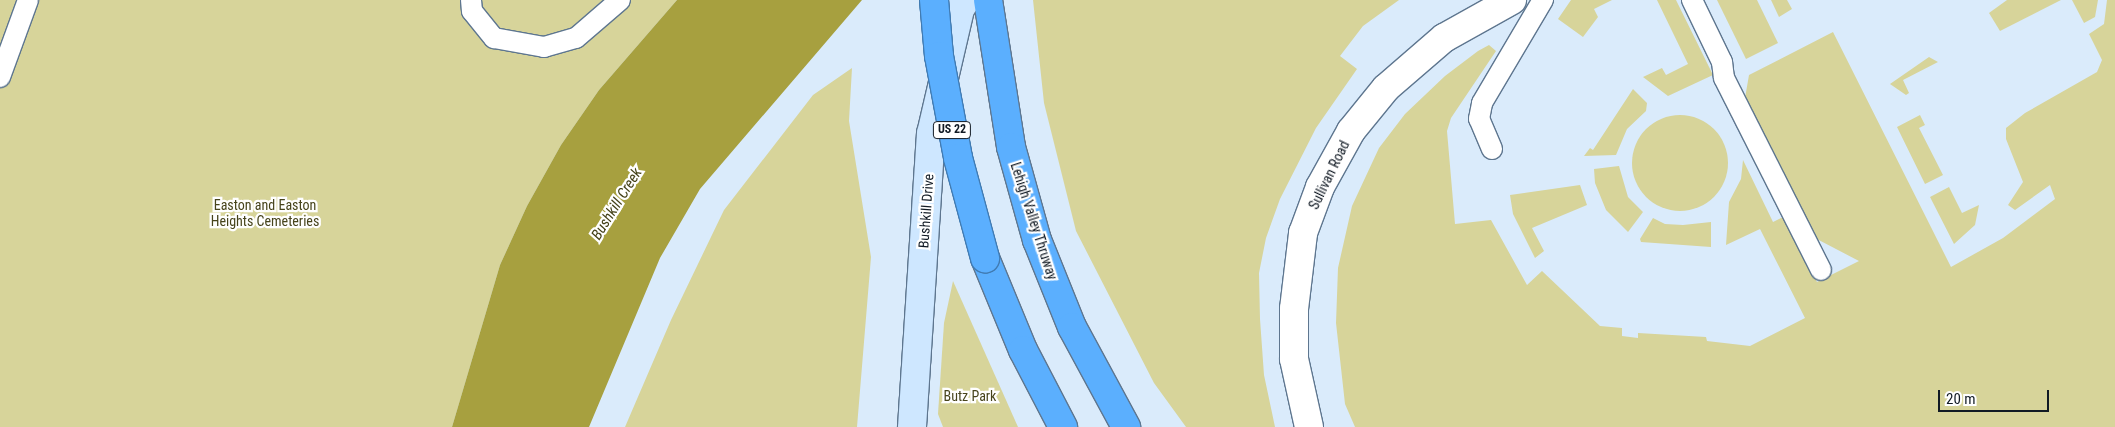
<!DOCTYPE html>
<style>
body{margin:0}
#map{position:relative;width:2115px;height:427px;overflow:hidden;background:#daebfb;font-family:"Roboto Condensed",sans-serif}
div>[style]{position:absolute}
.green>*{inset:0;background:#d7d49a}
.round{border-radius:50%}
.water>*{inset:0;background:#a7a03f}
.roads{filter:drop-shadow(1px 0 #5e768f) drop-shadow(-1px 0 #5e768f) drop-shadow(0 1px #5e768f) drop-shadow(0 -1px #5e768f)}
.lane>*{height:20px;margin:-10px;padding:0 10px;transform-origin:10px;border-radius:10px;background:#fff}
.street>*{height:28px;margin:-14px;padding:0 14px;transform-origin:14px;border-radius:14px;background:#fff}
.secondary>*{height:28px;margin:-14px;padding:0 14px;transform-origin:14px;border-radius:14px;background:#cee7ff}
.highway>*{height:28px;margin:-14px;padding:0 14px;transform-origin:14px;border-radius:14px;background:#5baffe}
.bridges{filter:drop-shadow(1px 0 #417bb2) drop-shadow(-1px 0 #417bb2) drop-shadow(0 1px #417bb2) drop-shadow(0 -1px #417bb2)}
.highway-bridge>*{height:28px;margin:-14px;padding:0 14px;transform-origin:14px;border-radius:14px;background:#5baffe}
span{translate:-50% -50%;white-space:nowrap;text-align:center;line-height:1.15;-webkit-text-stroke:4.5px #fff;paint-order:stroke}
.shield-label span{padding:1px 4px;background:#fff;border:1px solid;border-radius:4px;-webkit-text-stroke-width:0}
.shield-label{font-size:12px;color:#111a24;font-weight:700}
.street-label{font-size:14px;color:#111a24}
.park-label{font-size:14px;color:#47441c}
.water-label{font-size:15px;color:#444118;font-style:italic}
.scale{position:absolute;left:1938px;top:390px;width:111px;height:22px;box-sizing:border-box;border:2px solid #111a24;border-top:0;padding-left:6px;font-size:15px;line-height:18px;white-space:nowrap;color:#111a24;-webkit-text-stroke:4px #fff;paint-order:stroke}
</style>
<div id="map">
<div class="green">
<div style="clip-path:polygon(0 0,677px 0,599px 90px,561px 145px,527px 206px,500px 265px,452px 427px,0 427px)"></div>
<div style="clip-path:polygon(1033px 0,1399px 0,1363px 26px,1340px 56px,1357px 69px,1316px 128px,1280px 199px,1266px 238px,1259px 273px,1260px 319px,1264px 375px,1275px 427px,1186px 427px,1154px 383px,1076px 231px,1044px 103px)"></div>
<div style="clip-path:polygon(1571px 0,1612px 0,1594px 9px,1598px 17px,1583px 37px,1558px 19px)"></div>
<div style="clip-path:polygon(1657px 0,1676px 0,1713px 75px,1668px 96px,1643px 77px,1662px 68px,1666px 75px,1688px 64px)"></div>
<div style="clip-path:polygon(1717px 0,1757px 0,1778px 43px,1746px 59px)"></div>
<div style="clip-path:polygon(1771px 0,1787px 0,1792px 9px,1779px 17px)"></div>
<div style="clip-path:polygon(2007px 0,2061px 0,2000px 31px,1989px 13px)"></div>
<div style="clip-path:polygon(2072px 0,2098px 0,2095px 17px,2084px 23px)"></div>
<div style="clip-path:polygon(2107px 0,2115px 0,2115px 427px,1355px 427px,1345px 404px,1336px 323px,1338px 268px,1352px 206px,1379px 148px,1405px 114px,1445px 76px,1478px 51px,1489px 45px,1496px 51px,1451px 118px,1447px 131px,1455px 224px,1491px 220px,1527px 285px,1542px 271px,1600px 326px,1622px 328px,1622px 336px,1638px 338px,1638px 333px,1706px 337px,1707px 341px,1750px 346px,1805px 318px,1760px 229px,1726px 245px,1729px 202px,1741px 179px,1743px 160px,1773px 222px,1785px 216px,1817px 282px,1859px 261px,1813px 237px,1745px 98px,1749px 75px,1833px 32px,1951px 267px,2003px 238px,2055px 199px,2050px 185px,2015px 210px,2008px 205px,2023px 182px,2006px 139px,2006px 128px,2025px 113px,2097px 72px,2102px 60px,2089px 34px,2104px 24px)"></div>
<div style="clip-path:polygon(1929px 57px,1938px 62px,1903px 80px,1909px 93px,1906px 95px,1890px 84px)"></div>
<div style="clip-path:polygon(852px 68px,849px 121px,871px 257px,857px 427px,625px 427px,671px 320px,724px 210px,813px 95px)"></div>
<div style="clip-path:polygon(1633px 89px,1647px 103px,1646px 111px,1627px 129px,1616px 155px,1584px 156px,1590px 148px,1593px 150px)"></div>
<div class="round" style="left:1632px;top:115px;width:96px;height:96px"></div>
<div style="clip-path:polygon(1920px 115px,1925px 125px,1919px 128px,1943px 175px,1925px 184px,1897px 127px)"></div>
<div style="clip-path:polygon(1619px 166px,1628px 197px,1643px 212px,1628px 232px,1606px 210px,1595px 183px,1594px 169px)"></div>
<div style="clip-path:polygon(1580px 185px,1587px 205px,1532px 228px,1544px 251px,1535px 258px,1513px 214px,1510px 195px)"></div>
<div style="clip-path:polygon(1949px 187px,1962px 213px,1979px 205px,1975px 225px,1954px 244px,1930px 197px)"></div>
<div style="clip-path:polygon(1653px 218px,1665px 224px,1683px 225px,1711px 222px,1711px 247px,1641px 242px,1640px 239px)"></div>
<div style="clip-path:polygon(953px 281px,1018px 427px,943px 427px,938px 414px,944px 323px)"></div>
</div>
<div class="water">
<div style="clip-path:polygon(677px 0,862px 0,700px 189px,660px 258px,589px 427px,452px 427px,500px 265px,527px 206px,561px 145px,599px 90px)"></div>
</div>
<div class="roads">
<div class="lane">
<div style="left:471px;top:0;width:11px;rotate:85deg"></div>
<div style="left:472px;top:11px;width:35px;rotate:51deg"></div>
<div style="left:494px;top:38px;width:51px;rotate:10.2deg"></div>
<div style="left:544px;top:47px;width:33px;rotate:-16deg"></div>
<div style="left:576px;top:38px;width:58px;rotate:-40.8deg"></div>
<div style="left:1692px;top:0;width:69px;rotate:64.2deg"></div>
<div style="left:1722px;top:62px;width:16px;rotate:83deg"></div>
<div style="left:1724px;top:78px;width:215px;rotate:63.2deg"></div>
<div style="left:0;top:77px;width:82px;rotate:-70deg"></div>
<div style="left:1492px;top:149px;width:33px;rotate:-113deg"></div>
<div style="left:1479px;top:119px;width:16px;rotate:-79deg"></div>
<div style="left:1482px;top:103px;width:120px;rotate:-59.4deg"></div>
</div>
<div class="street">
<div style="left:1309px;top:427px;width:70px;rotate:-102.4deg"></div>
<div style="left:1294px;top:359px;width:50px;rotate:-90deg"></div>
<div style="left:1294px;top:309px;width:77px;rotate:-83.2deg"></div>
<div style="left:1303px;top:233px;width:49px;rotate:-69.7deg"></div>
<div style="left:1320px;top:187px;width:64px;rotate:-61deg"></div>
<div style="left:1351px;top:131px;width:55px;rotate:-50.9deg"></div>
<div style="left:1386px;top:88px;width:77px;rotate:-40.8deg"></div>
<div style="left:1444px;top:38px;width:78px;rotate:-29.2deg"></div>
</div>
<div class="secondary">
<div style="left:912px;top:427px;width:294px;rotate:-86.3deg"></div>
<div style="left:931px;top:134px;width:128px;rotate:-76.9deg"></div>
<div style="left:960px;top:9px;width:11px;rotate:-56deg"></div>
</div>
<div class="highway">
<div style="left:988px;top:0;width:149px;rotate:81.1deg"></div>
<div style="left:1011px;top:147px;width:97px;rotate:74.4deg"></div>
<div style="left:1037px;top:240px;width:94px;rotate:68.1deg"></div>
<div style="left:1072px;top:327px;width:114px;rotate:61.6deg"></div>
<div style="left:985px;top:258px;width:100px;rotate:67.6deg"></div>
<div style="left:1023px;top:350px;width:87px;rotate:62.5deg"></div>
</div>
</div>
<div class="bridges">
<div class="highway-bridge">
<div style="left:934px;top:0;width:56px;rotate:84.9deg"></div>
<div style="left:939px;top:56px;width:104px;rotate:79.4deg"></div>
<div style="left:958px;top:158px;width:104px;rotate:74.9deg"></div>
</div>
</div>
<div class="shield-label">
<span style="left:952px;top:130px">US 22</span>
</div>
<div class="street-label">
<span style="left:1329px;top:175px;rotate:-64deg">Sullivan Road</span>
<span style="left:926px;top:211px;rotate:-86deg">Bushkill Drive</span>
<span style="left:1034px;top:221px;rotate:72deg">Lehigh Valley Thruway</span>
</div>
<div class="park-label">
<span style="left:265px;top:213px">Easton and Easton<br>Heights Cemeteries</span>
<span style="left:970px;top:396px">Butz Park</span>
</div>
<div class="water-label">
<span style="left:617px;top:204px;rotate:-58deg">Bushkill Creek</span>
</div>
<div class="scale">20 m</div>
</div>
